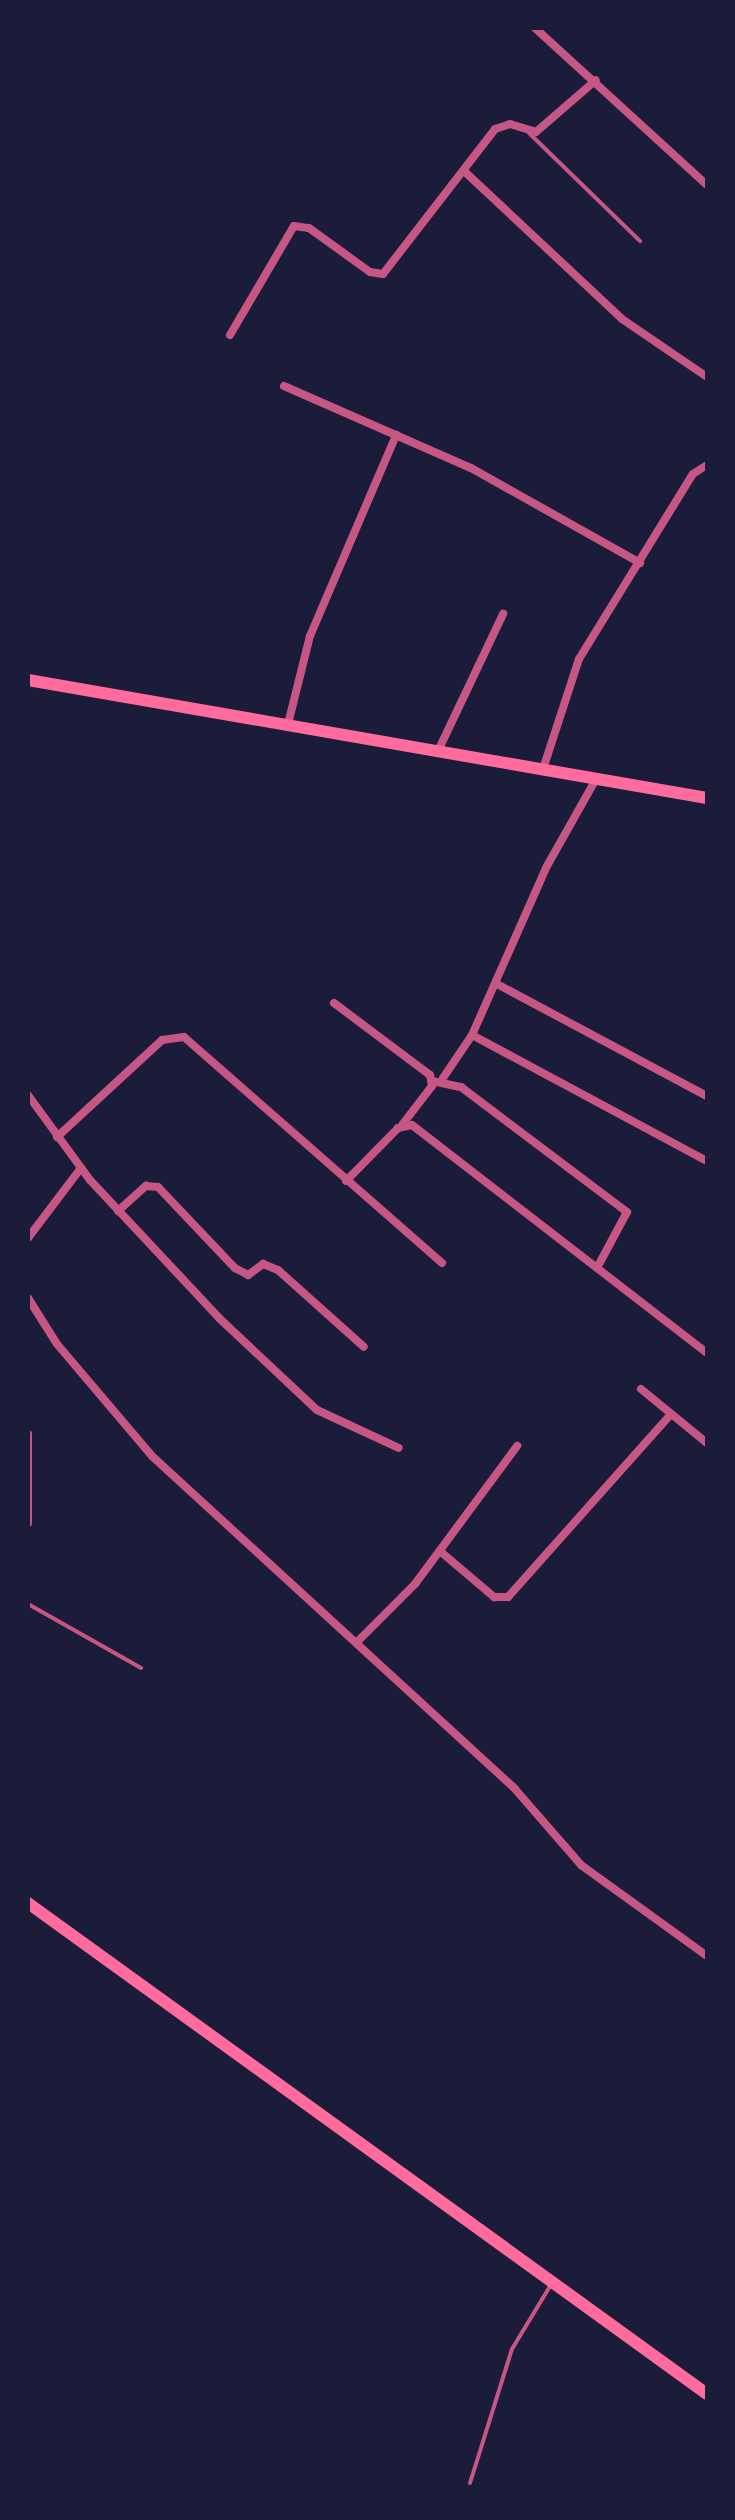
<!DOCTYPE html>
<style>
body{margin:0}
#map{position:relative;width:735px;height:2520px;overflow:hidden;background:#1b1b3a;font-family:"Space Grotesk",sans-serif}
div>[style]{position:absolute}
.service>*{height:4px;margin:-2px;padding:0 2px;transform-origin:2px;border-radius:2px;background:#c65784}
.minor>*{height:8px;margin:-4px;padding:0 4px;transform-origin:4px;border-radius:4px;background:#c65784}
.secondary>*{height:12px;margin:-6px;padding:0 6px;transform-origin:6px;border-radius:6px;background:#ff6b9d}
span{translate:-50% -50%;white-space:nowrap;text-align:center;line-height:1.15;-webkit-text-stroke:8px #1b1b3a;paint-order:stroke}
.frame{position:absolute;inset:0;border:30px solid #1b1b3a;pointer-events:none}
</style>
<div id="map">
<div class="service">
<div style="left:529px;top:133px;width:155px;rotate:44.2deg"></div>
<div style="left:28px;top:1604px;width:130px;rotate:29.5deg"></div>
<div style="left:470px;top:2483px;width:140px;rotate:-72.6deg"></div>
<div style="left:512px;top:2349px;width:77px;rotate:-58.8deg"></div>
</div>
<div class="minor">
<div style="left:535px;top:28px;width:233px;rotate:42.4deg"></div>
<div style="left:464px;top:171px;width:216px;rotate:43.1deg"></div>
<div style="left:622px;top:319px;width:103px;rotate:34.3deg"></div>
<div style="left:230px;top:335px;width:126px;rotate:-59.6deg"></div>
<div style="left:294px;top:226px;width:15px;rotate:8deg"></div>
<div style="left:309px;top:228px;width:75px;rotate:35.8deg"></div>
<div style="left:370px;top:272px;width:13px;rotate:9deg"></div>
<div style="left:383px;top:274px;width:183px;rotate:-52.3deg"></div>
<div style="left:495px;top:129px;width:16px;rotate:-18deg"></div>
<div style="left:510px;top:124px;width:27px;rotate:17deg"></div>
<div style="left:536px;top:132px;width:79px;rotate:-40.9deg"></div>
<div style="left:284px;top:386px;width:204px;rotate:23.7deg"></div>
<div style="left:471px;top:468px;width:194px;rotate:29.3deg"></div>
<div style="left:288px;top:724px;width:91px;rotate:-76deg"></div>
<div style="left:310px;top:636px;width:219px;rotate:-66.8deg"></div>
<div style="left:438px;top:751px;width:152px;rotate:-64.6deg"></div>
<div style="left:543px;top:769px;width:116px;rotate:-71.9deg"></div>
<div style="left:579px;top:659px;width:217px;rotate:-58.4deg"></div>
<div style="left:693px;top:474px;width:17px;rotate:-33deg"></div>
<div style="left:497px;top:984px;width:238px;rotate:28.1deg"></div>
<div style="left:334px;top:1003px;width:120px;rotate:36.9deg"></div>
<div style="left:430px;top:1075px;width:11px;rotate:80deg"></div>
<div style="left:432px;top:1086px;width:49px;rotate:127.6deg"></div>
<div style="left:472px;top:1035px;width:267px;rotate:28.2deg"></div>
<div style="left:443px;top:1078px;width:52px;rotate:-56deg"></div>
<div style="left:472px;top:1035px;width:185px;rotate:-66.1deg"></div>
<div style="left:547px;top:866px;width:100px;rotate:-60.6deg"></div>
<div style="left:432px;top:1081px;width:30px;rotate:12deg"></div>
<div style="left:461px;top:1087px;width:208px;rotate:37deg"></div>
<div style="left:627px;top:1212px;width:61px;rotate:118.2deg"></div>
<div style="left:28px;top:1095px;width:105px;rotate:53.9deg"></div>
<div style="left:90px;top:1180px;width:189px;rotate:46.9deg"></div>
<div style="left:219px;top:1318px;width:134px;rotate:43.2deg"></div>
<div style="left:317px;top:1410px;width:90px;rotate:24.9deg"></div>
<div style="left:57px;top:1137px;width:143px;rotate:-42.7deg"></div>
<div style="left:162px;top:1040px;width:22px;rotate:-8deg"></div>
<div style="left:184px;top:1037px;width:343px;rotate:41.2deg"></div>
<div style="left:346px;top:1181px;width:74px;rotate:-45.5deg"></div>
<div style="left:398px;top:1128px;width:14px;rotate:-12deg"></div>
<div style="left:412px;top:1125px;width:373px;rotate:37.7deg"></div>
<div style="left:118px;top:1211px;width:38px;rotate:-42deg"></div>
<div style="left:146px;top:1186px;width:12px;rotate:5deg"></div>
<div style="left:158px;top:1187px;width:112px;rotate:46.5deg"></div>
<div style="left:235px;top:1268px;width:15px;rotate:28deg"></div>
<div style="left:248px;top:1275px;width:19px;rotate:-36deg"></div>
<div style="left:263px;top:1264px;width:16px;rotate:22deg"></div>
<div style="left:278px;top:1270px;width:115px;rotate:41.8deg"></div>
<div style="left:28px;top:1238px;width:88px;rotate:-52.9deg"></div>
<div style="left:28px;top:1298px;width:54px;rotate:57.8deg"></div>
<div style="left:57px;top:1344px;width:148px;rotate:49.7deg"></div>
<div style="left:153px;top:1457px;width:491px;rotate:42.5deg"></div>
<div style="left:515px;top:1789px;width:101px;rotate:49deg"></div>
<div style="left:581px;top:1865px;width:155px;rotate:35.8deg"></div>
<div style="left:641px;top:1389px;width:85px;rotate:39.3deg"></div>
<div style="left:28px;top:1434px;width:89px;rotate:90deg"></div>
<div style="left:441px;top:1552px;width:70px;rotate:40.3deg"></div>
<div style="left:494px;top:1597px;width:14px"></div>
<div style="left:508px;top:1597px;width:245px;rotate:-48.3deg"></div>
<div style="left:357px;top:1642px;width:82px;rotate:-45deg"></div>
<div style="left:415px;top:1584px;width:172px;rotate:-53.5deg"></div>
</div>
<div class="secondary">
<div style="left:28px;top:680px;width:689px;rotate:9.86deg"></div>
<div style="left:28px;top:1903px;width:838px;rotate:35.87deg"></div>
</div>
<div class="frame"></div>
</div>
